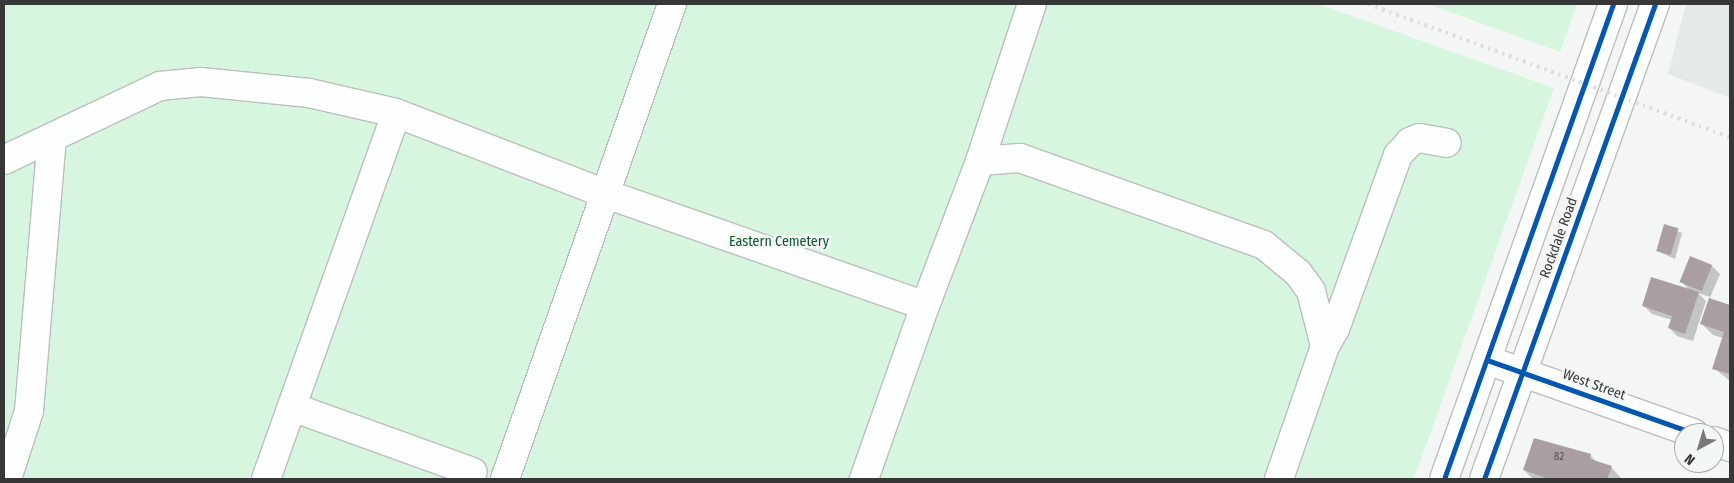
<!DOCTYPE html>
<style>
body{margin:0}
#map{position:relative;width:1734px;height:483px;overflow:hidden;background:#f4f6f5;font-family:"Fira Sans Condensed",sans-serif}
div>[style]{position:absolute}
.built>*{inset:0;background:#e4ebe6}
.green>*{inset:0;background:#d6f6e0}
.shadow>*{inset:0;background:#0003}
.building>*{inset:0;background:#a99fa2;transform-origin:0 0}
.roads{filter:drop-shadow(1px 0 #bcbebd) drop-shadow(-1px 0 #bcbebd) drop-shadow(0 1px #bcbebd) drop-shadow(0 -1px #bcbebd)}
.minor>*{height:28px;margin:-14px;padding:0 14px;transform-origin:14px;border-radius:14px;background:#fdfefe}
.major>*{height:28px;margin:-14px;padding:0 14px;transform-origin:14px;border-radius:14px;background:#fdfefe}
.rail>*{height:4px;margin-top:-2px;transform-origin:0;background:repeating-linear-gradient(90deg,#dbdcdc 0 2.5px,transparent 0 7.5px)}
.cycleway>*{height:5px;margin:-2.5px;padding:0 2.5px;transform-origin:2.5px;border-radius:2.5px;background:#0057b8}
span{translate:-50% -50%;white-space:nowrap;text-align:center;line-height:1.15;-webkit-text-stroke:5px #f3f7f4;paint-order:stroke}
.number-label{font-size:11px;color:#535151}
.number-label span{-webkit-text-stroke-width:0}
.street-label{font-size:14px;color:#363736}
.park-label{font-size:14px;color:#0e5531}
.frame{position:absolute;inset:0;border:5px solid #363736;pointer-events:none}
.north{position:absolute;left:1674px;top:423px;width:50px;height:50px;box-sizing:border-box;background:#f3f7f4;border:1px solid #a7aaa8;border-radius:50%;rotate:219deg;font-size:14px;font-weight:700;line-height:20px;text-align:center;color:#363736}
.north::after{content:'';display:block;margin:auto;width:18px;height:22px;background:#787a79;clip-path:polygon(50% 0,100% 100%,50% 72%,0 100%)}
</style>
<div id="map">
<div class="built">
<div style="clip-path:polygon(1686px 4px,1730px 4px,1730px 98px,1668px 74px)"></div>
</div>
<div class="green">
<div style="clip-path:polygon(4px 4px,1318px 4px,1554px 88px,1414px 479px,4px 479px)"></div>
<div style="clip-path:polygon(1428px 4px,1577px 4px,1560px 52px)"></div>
</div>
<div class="shadow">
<div style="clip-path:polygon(1664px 226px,1682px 233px,1675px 259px,1657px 251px)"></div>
<div style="clip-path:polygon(1690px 257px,1712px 266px,1720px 274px,1709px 300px,1730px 306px,1730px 381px,1714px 368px,1723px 338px,1713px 335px,1702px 324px,1710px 297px,1698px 293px,1706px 301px,1693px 341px,1677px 336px,1669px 328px,1672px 320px,1652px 314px,1644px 306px,1690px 291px,1681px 281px)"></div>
<div style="clip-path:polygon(1590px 455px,1598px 463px,1611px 467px,1622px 479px,1533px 479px,1524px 470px)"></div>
</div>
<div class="building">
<div style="left:1664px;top:224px;width:15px;height:28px;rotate:16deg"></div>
<div style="left:1690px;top:256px;width:24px;height:28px;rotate:22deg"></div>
<div style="clip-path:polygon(1651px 277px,1699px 292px,1685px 334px,1668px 328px,1672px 316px,1642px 306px)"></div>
<div style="clip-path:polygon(1709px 298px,1730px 305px,1730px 374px,1712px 369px,1724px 332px,1700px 324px)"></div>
<div style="clip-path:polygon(1534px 438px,1591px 454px,1590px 459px,1612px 466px,1607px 479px,1549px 479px,1523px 470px)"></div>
</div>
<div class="roads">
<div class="minor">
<div style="left:4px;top:160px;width:173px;rotate:-25.4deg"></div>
<div style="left:160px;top:86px;width:41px;rotate:-5.6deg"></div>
<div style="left:201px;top:82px;width:109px;rotate:5.8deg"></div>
<div style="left:309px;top:93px;width:89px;rotate:12.9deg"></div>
<div style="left:396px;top:113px;width:225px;rotate:21.1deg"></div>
<div style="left:606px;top:194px;width:338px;rotate:19.3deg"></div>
<div style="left:925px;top:306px;width:155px;rotate:-69.2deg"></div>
<div style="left:980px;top:161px;width:40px;rotate:-4.3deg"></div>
<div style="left:1020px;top:158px;width:259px;rotate:19.6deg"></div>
<div style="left:1264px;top:245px;width:44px;rotate:39.5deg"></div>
<div style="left:1298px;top:273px;width:22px;rotate:54deg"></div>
<div style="left:1311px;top:291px;width:57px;rotate:75.7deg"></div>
<div style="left:980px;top:161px;width:165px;rotate:-71.7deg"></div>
<div style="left:1487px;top:360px;width:219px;rotate:19.5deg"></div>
<div style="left:292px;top:407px;width:192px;rotate:19.8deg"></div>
<div style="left:1714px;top:441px;width:17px;rotate:21deg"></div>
<div style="left:7px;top:479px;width:71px;rotate:-72.1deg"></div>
<div style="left:29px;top:411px;width:273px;rotate:-85.2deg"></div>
<div style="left:266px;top:479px;width:388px;rotate:-70.4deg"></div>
<div style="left:505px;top:479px;width:504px;rotate:-70.63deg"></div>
<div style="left:864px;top:479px;width:183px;rotate:-70.6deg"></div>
<div style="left:1279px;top:479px;width:141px;rotate:-70.9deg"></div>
<div style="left:1325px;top:346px;width:20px;rotate:-60deg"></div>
<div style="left:1335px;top:329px;width:185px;rotate:-70.1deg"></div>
<div style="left:1398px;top:155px;width:18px;rotate:-47deg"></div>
<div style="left:1410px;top:142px;width:10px;rotate:-24deg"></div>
<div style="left:1419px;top:138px;width:28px;rotate:10deg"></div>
</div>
<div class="major">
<div style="left:1444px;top:479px;width:504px;rotate:-70.41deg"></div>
<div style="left:1484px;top:479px;width:505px;rotate:-70.2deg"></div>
</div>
</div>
<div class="rail">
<div style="left:1368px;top:4px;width:386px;rotate:20.2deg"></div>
</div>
<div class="cycleway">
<div style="left:1487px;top:360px;width:219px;rotate:19.5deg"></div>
<div style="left:1444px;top:479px;width:504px;rotate:-70.41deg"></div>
<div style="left:1484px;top:479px;width:505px;rotate:-70.2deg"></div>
</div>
<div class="number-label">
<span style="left:1559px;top:457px">82</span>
</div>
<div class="street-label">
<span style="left:1559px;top:238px;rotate:-70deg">Rockdale Road</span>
<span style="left:1594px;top:385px;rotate:20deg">West Street</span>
</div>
<div class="park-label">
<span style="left:779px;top:242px">Eastern Cemetery</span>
</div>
<div class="frame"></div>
<div class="north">N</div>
</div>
